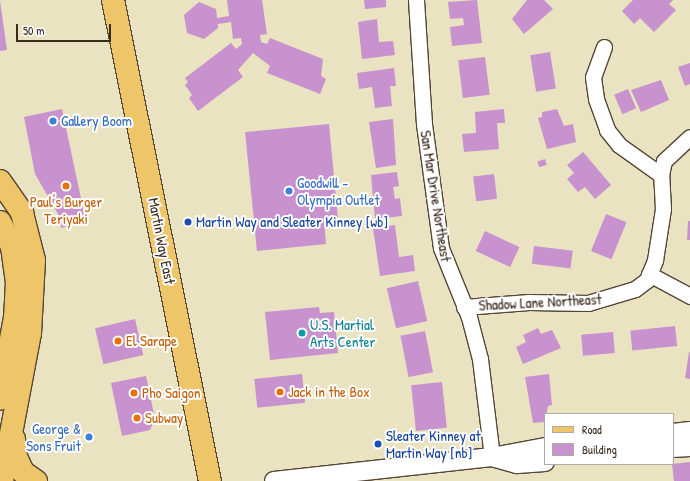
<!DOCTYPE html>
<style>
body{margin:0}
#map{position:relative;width:690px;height:481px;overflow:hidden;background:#eae3c1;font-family:"Patrick Hand",sans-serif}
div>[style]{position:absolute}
.building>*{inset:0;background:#c792cd;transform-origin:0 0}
.roads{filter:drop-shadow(1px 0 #554636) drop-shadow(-1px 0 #554636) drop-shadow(0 1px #554636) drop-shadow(0 -1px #554636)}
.minor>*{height:15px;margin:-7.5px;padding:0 7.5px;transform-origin:7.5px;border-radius:7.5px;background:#fff}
.tertiary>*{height:18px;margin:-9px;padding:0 9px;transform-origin:9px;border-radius:9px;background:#fff}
.primary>*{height:22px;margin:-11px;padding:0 11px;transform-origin:11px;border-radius:11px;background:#eec569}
.motorway>*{height:22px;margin:-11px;padding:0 11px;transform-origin:11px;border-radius:11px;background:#eec569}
.dots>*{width:11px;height:11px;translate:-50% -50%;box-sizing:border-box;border:2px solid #fff;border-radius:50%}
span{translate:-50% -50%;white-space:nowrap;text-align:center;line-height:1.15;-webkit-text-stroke:4px #fff;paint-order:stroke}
.shop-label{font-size:15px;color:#366cbe}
.left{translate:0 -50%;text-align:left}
.right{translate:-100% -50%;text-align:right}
.street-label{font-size:15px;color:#3b2a1e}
.food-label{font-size:15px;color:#c56008}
.transit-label{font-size:15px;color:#164399}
.culture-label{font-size:15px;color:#0d838f}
.legend{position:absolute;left:544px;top:413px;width:130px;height:52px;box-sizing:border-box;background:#fff;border:1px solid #b1aaa5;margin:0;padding:5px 7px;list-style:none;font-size:12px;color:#3b2a1e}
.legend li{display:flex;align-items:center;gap:8px;height:20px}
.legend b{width:20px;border:1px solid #b1aaa5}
.scale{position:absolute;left:16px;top:24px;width:95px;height:18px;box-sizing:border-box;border:2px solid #3b2a1e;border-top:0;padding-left:5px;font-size:12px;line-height:14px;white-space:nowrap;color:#3b2a1e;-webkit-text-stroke:3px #fff;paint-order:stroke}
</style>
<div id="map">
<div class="building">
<div style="clip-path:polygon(227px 0,262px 0,267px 34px,260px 35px,261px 42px,267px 44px,270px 38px,323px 59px,321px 76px,326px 79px,320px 94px,267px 73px,270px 66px,253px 53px,238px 70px,243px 77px,198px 111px,189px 98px,192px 95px,185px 85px,188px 82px,185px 78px,231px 43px,236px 49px,242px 44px,241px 38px,233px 39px,231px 22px,218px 24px,218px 28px,204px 39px,187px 33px,184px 15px,199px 2px,216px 9px,217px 18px,229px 16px)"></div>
<div style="clip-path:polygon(364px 0,386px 0,386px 7px,365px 9px)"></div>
<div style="clip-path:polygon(477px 0,482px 43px,452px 46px,450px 27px,464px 25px,463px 18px,450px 19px,448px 2px)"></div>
<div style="clip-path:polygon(527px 0,544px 0,553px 9px,524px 34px,512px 19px)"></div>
<div style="clip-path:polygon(633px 0,673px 0,669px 4px,676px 10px,654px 32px,640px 18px,634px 24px,622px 11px)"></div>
<div style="clip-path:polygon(0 1px,7px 50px,0 51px)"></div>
<div style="clip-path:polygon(377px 19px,379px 42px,393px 41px,395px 55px,362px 59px,358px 22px)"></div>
<div style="left:550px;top:52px;width:37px;height:20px;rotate:81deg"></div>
<div style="left:485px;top:57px;width:38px;height:27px;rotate:83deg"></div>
<div style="clip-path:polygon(690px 63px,690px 84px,685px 86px,678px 67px)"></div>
<div style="clip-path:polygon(394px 68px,396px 86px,390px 86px,392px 106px,375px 108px,372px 87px,359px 89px,357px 73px)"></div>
<div style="clip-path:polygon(661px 80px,669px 100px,641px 112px,631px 90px)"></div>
<div style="left:628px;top:89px;width:21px;height:15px;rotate:67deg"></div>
<div style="clip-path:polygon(62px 109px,86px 222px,61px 228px,58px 214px,35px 174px,24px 117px)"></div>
<div style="clip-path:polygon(504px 109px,505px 123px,497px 123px,499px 149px,464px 152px,462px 134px,476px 133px,475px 112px)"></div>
<div style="clip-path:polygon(557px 109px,564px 126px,573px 124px,576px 142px,547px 149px,538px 118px,542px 117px,542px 112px)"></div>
<div style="clip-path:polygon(393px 119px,396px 165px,376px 168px,369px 122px)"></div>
<div style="clip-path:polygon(329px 124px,338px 218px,324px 219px,326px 244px,257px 251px,245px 132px)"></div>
<div style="clip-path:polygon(583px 152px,611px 185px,595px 199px,585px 187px,578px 192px,567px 179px,574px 173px,567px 165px)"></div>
<div style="left:545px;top:159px;width:6px;height:8px;rotate:72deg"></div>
<div style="clip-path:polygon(397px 172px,399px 186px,393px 187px,395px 199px,400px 198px,402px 216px,375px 219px,371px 175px)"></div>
<div style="left:494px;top:174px;width:25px;height:21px;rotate:83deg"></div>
<div style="left:606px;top:214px;width:22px;height:40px;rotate:22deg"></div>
<div style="clip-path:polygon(688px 221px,690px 221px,690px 240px,687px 240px)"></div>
<div style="clip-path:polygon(395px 225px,399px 257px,413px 255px,415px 271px,380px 276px,373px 228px)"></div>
<div style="left:485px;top:231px;width:38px;height:22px;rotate:25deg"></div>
<div style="left:534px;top:246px;width:39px;height:18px;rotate:7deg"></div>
<div style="left:418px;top:281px;width:41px;height:32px;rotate:77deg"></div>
<div style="clip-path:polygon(319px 307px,320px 313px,334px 312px,338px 353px,270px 360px,265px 312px)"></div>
<div style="left:135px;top:319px;width:37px;height:41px;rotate:77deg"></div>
<div style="left:675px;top:326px;width:20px;height:45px;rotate:84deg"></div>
<div style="clip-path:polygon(538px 328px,541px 334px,552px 330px,561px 348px,523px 364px,516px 347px,526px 342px,523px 335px)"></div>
<div style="left:425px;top:331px;width:42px;height:25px;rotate:79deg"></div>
<div style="left:613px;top:332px;width:21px;height:32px;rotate:85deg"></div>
<div style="clip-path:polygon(689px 352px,690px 352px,690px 379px,685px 378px)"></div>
<div style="left:302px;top:374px;width:29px;height:48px;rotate:84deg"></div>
<div style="clip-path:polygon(549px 374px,552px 405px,548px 406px,545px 422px,533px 423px,525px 377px)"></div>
<div style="clip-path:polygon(146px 376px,155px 419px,150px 430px,122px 436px,111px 383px)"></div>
<div style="left:442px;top:382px;width:46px;height:31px;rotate:84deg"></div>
<div style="clip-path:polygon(690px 462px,690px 481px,674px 481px,672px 464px)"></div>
</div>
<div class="roads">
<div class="minor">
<div style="left:416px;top:0;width:124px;rotate:86.3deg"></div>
<div style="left:424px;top:124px;width:125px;rotate:82.2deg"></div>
<div style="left:441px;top:248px;width:74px;rotate:67.9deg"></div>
<div style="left:469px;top:317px;width:43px;rotate:75.3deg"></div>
<div style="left:480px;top:359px;width:99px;rotate:83deg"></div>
<div style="left:604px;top:47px;width:32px;rotate:110deg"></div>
<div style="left:593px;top:77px;width:22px;rotate:82deg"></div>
<div style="left:596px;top:99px;width:33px;rotate:70deg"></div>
<div style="left:607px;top:130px;width:19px;rotate:51deg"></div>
<div style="left:619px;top:145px;width:52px;rotate:35.5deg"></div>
<div style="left:649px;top:274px;width:47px;rotate:28.2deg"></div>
<div style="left:464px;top:307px;width:65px;rotate:-4.4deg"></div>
<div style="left:529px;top:302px;width:59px;rotate:1deg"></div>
<div style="left:588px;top:303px;width:49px;rotate:-16.6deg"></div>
<div style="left:635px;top:289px;width:15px;rotate:-37deg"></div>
<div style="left:647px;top:280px;width:22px;rotate:-68deg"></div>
<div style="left:655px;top:260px;width:52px;rotate:-81.1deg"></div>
<div style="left:663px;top:209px;width:34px;rotate:-93deg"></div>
<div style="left:661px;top:175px;width:14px;rotate:-78deg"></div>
<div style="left:664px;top:161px;width:35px;rotate:-43deg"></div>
</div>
<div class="tertiary">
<div style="left:673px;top:433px;width:17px;rotate:-7deg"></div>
<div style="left:673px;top:448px;width:17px;rotate:-3deg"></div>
<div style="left:492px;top:457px;width:26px;rotate:16deg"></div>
<div style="left:517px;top:464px;width:28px;rotate:-4deg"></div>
<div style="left:274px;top:481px;width:219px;rotate:-6.3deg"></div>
<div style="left:492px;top:457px;width:54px;rotate:-10.7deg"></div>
</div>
<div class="primary">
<div style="left:113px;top:0;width:491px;rotate:78.6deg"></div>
</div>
<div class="motorway">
<div style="left:0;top:181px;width:39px;rotate:55deg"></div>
<div style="left:22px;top:213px;width:49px;rotate:75.7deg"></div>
<div style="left:34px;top:260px;width:73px;rotate:93.1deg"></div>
<div style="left:30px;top:333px;width:151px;rotate:100.7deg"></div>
<div style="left:0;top:222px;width:28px;rotate:64deg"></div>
<div style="left:12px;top:247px;width:34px;rotate:82deg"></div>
<div style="left:17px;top:281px;width:36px;rotate:93deg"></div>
<div style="left:15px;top:317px;width:83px;rotate:100.4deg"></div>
<div style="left:14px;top:439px;width:18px;rotate:84deg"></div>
<div style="left:16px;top:457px;width:17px;rotate:65deg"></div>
<div style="left:23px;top:472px;width:16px;rotate:35deg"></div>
</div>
</div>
<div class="dots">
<div style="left:53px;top:121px;background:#3f7fe0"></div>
<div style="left:66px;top:186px;background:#e8710a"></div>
<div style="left:289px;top:191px;background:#3f7fe0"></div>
<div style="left:188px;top:222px;background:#1a4fb4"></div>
<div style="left:302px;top:333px;background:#0f9aa8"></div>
<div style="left:118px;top:341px;background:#e8710a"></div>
<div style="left:280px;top:392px;background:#e8710a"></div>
<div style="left:134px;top:393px;background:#e8710a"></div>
<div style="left:137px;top:418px;background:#e8710a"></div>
<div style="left:89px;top:437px;background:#3f7fe0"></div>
<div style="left:378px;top:444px;background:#1a4fb4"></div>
</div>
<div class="shop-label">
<span class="left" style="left:61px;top:121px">Gallery Boom</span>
<span class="left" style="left:297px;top:191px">Goodwill -<br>Olympia Outlet</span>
<span class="right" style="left:81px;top:437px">George &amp;<br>Sons Fruit</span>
</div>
<div class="street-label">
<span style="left:436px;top:196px;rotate:81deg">San Mar Drive Northeast</span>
<span style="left:162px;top:241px;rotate:79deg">Martin Way East</span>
<span style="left:540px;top:302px;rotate:-3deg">Shadow Lane Northeast</span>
</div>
<div class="food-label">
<span style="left:66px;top:210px">Paul's Burger<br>Teriyaki</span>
<span class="left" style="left:126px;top:341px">El Sarape</span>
<span class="left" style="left:288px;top:392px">Jack in the Box</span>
<span class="left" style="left:142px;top:393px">Pho Saigon</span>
<span class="left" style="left:145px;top:418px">Subway</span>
</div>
<div class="transit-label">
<span class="left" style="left:196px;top:222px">Martin Way and Sleater Kinney [wb]</span>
<span class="left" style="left:386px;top:444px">Sleater Kinney at<br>Martin Way [nb]</span>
</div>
<div class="culture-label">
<span class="left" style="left:310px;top:333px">U.S. Martial<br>Arts Center</span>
</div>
<ul class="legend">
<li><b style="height:5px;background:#eec569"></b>Road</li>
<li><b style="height:11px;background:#c792cd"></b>Building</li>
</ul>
<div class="scale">50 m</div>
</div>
